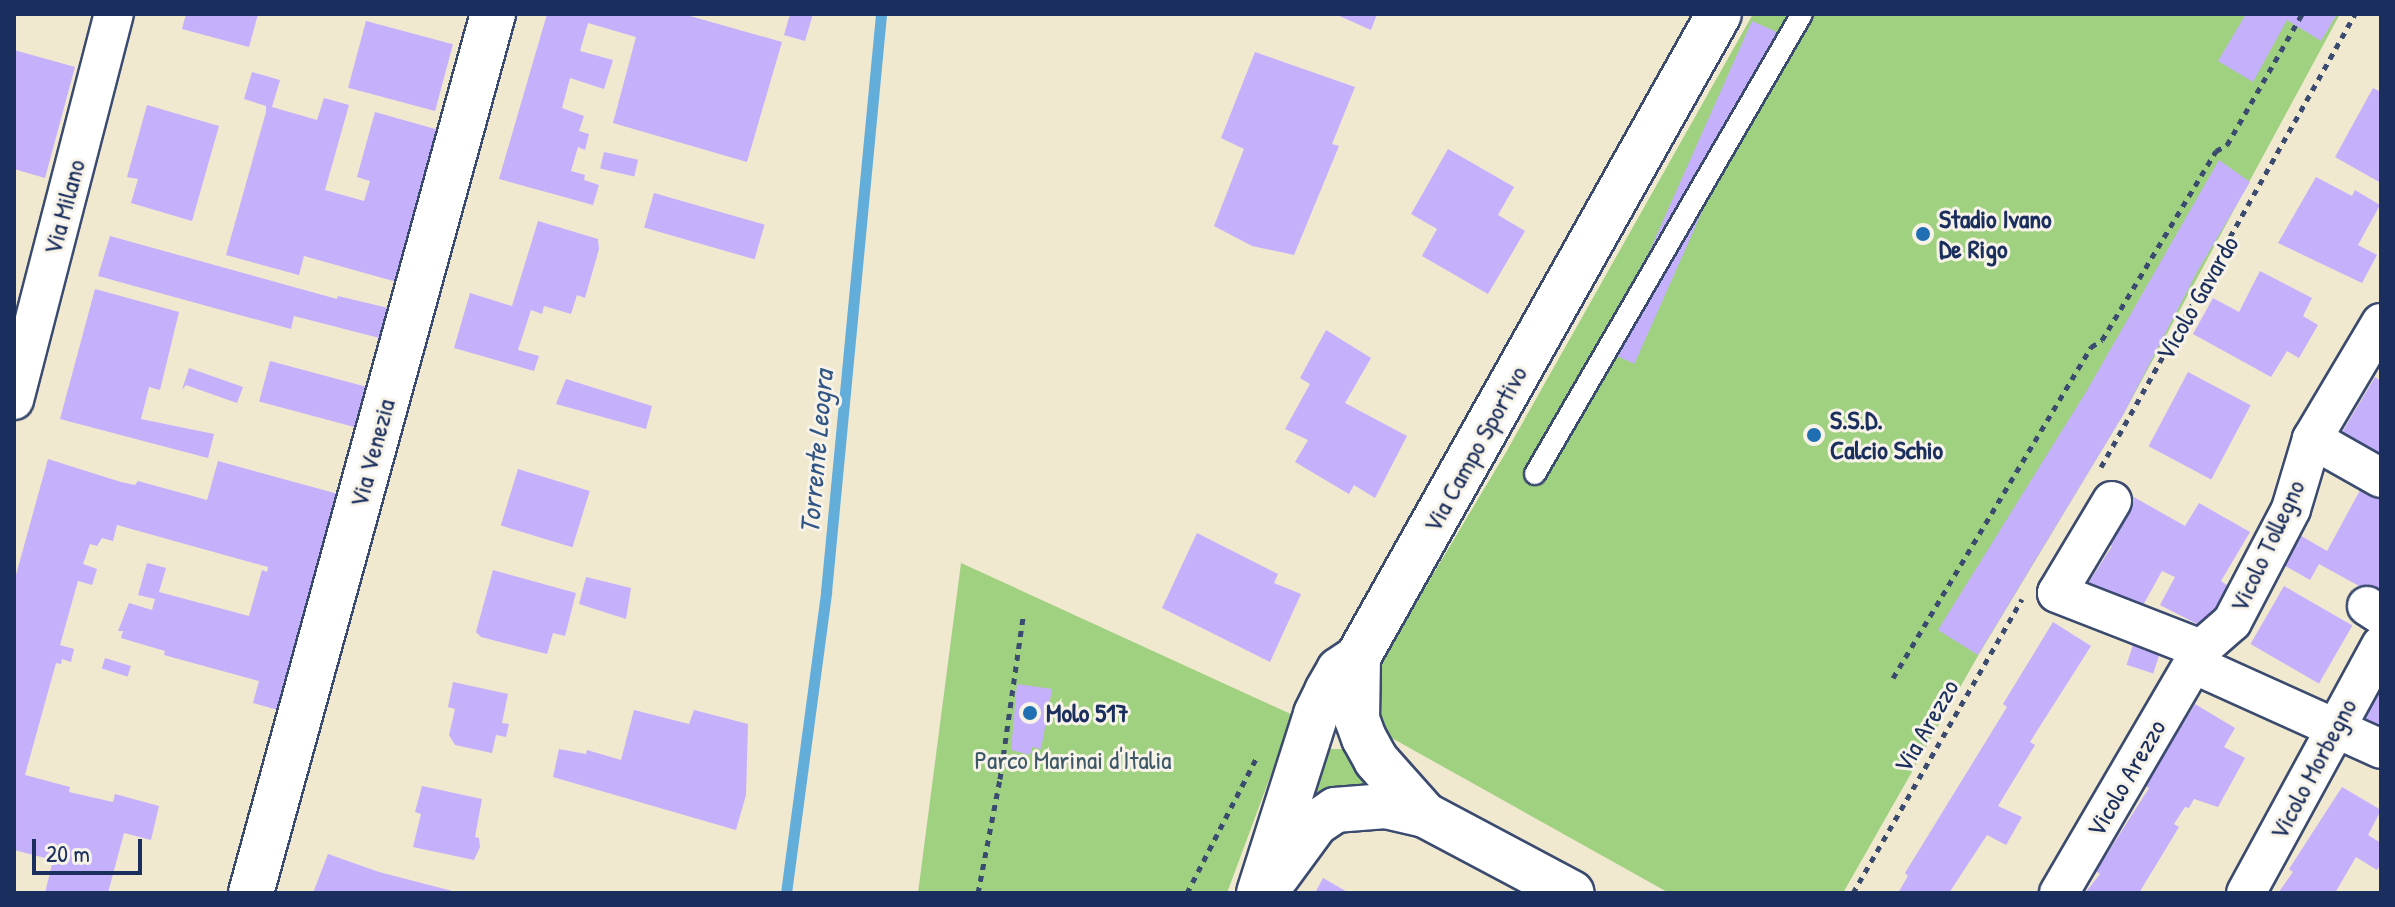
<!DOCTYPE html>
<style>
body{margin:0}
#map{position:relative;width:2395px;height:907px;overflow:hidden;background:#f1e8d0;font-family:"Patrick Hand",sans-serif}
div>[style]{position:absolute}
.green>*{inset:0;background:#a0d181}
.stream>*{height:11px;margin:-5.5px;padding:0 5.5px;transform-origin:5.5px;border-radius:5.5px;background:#63addb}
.building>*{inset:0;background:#c5b0fb;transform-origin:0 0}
.path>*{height:5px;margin-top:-2.5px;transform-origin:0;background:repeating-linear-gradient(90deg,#3b4b6f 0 6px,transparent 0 12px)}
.roads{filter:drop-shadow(2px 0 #3b4b6f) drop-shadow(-2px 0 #3b4b6f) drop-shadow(0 2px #3b4b6f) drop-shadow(0 -2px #3b4b6f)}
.lane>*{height:20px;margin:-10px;padding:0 10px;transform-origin:10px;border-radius:10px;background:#fff}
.street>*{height:38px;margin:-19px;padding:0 19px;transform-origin:19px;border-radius:19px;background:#fff}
.secondary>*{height:44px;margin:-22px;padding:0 22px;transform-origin:22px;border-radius:22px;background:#fff}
.dots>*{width:22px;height:22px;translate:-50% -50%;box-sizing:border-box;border:4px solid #f7f3e8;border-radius:50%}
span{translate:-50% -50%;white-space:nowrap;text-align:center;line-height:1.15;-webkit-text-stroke:6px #f7f3e8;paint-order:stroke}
.street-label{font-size:26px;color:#1b2f5e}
.poi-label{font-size:26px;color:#1b2f5e;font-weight:700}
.left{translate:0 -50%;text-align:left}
.park-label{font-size:26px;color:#3c5867}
.water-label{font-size:28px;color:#315584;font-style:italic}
.frame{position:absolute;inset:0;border:16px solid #1b2f5e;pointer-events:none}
.scale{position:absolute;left:32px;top:839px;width:110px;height:36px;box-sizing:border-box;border:4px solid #1b2f5e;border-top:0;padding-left:10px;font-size:24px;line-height:28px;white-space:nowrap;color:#1b2f5e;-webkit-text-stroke:6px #f7f3e8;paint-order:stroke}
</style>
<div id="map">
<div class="green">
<div style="clip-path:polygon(1753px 14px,2340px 14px,2123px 415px,1979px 654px,1843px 893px,1669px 893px,1381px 732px,1376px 721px,1377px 668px,1505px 454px)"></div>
<div style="clip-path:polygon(961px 563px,1293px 715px,1227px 893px,918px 893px)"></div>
<div style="clip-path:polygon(1318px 749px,1352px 749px,1380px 785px,1304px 808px)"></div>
</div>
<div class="stream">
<div style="left:786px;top:893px;width:304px;rotate:-82.4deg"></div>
<div style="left:826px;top:592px;width:581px;rotate:-84.56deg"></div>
</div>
<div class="building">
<div style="clip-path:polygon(186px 14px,258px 14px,249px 47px,182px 29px)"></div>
<div style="clip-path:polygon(547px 14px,683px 14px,782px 42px,747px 162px,613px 123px,636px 37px,588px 23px,580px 51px,613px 60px,604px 89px,570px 78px,562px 108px,584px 116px,579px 131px,589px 134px,585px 150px,578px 147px,571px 171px,585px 175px,584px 180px,599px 185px,593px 205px,499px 179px)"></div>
<div style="clip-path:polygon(790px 14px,813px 14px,805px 41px,784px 35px)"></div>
<div style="clip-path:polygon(1335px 14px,1377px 14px,1371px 30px)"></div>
<div style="clip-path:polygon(2246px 14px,2337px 14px,2321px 41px,2287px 20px,2253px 82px,2218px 61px)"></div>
<div style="left:366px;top:21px;width:90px;height:69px;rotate:15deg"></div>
<div style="left:1752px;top:21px;width:32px;height:361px;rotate:24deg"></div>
<div style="clip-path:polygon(14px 50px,75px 67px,45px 178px,14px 169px)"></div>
<div style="clip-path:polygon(1255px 52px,1355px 87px,1332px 144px,1339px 146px,1294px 255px,1252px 246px,1214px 226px,1244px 149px,1221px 138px)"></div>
<div style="clip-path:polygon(252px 72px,280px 80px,272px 107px,317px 120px,324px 98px,349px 105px,325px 190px,364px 201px,370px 181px,357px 177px,375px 112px,446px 132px,404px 284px,304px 256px,299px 275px,226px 255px,266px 112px,266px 106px,244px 99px)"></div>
<div style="clip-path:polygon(2373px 88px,2381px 92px,2381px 183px,2335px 157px)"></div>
<div style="clip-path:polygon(147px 105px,219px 126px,192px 221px,131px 203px,138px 179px,127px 177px)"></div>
<div style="clip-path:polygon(1448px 149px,1514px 187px,1498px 215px,1525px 231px,1488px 294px,1422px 256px,1437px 229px,1411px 214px)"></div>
<div style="left:604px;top:152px;width:35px;height:17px;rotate:13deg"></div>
<div style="clip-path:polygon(2219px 160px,2250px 182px,2197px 272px,2123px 415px,1978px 655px,1938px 630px,2086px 392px)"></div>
<div style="clip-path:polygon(2316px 177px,2352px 196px,2355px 190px,2380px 205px,2358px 245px,2377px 255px,2362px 283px,2278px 243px)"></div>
<div style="left:654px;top:193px;width:115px;height:36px;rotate:16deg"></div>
<div style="clip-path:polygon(538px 221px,598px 239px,599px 249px,585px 298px,577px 295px,571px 314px,544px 306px,542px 314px,531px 310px,518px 350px,539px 356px,534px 371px,454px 348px,470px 293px,512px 306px)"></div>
<div style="clip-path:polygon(110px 236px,337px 299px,338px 296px,405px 312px,395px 342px,294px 316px,291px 329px,98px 276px)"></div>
<div style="clip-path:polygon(2260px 271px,2312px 298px,2303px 316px,2318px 325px,2299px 358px,2287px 351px,2271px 377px,2193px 334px,2213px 298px,2239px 312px)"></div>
<div style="clip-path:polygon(95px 289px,179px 312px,160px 390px,149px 387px,141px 419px,214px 434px,208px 458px,60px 419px)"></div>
<div style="clip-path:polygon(1326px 330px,1371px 358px,1345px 403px,1407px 436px,1375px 498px,1354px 485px,1349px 494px,1295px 462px,1308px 440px,1285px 429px,1310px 384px,1300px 378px)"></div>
<div style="left:270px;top:361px;width:115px;height:42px;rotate:15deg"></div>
<div style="clip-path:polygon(189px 368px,243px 387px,237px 403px,186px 385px,182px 390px)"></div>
<div style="left:2188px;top:372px;width:71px;height:84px;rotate:28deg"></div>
<div style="clip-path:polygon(2375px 377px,2381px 381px,2381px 451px,2377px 457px,2341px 434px)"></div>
<div style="clip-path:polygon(566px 379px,652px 406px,646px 429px,556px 404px)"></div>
<div style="clip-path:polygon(48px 459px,121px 482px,135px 485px,138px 481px,207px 500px,218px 461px,360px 500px,292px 714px,253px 703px,259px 681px,164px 655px,165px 651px,121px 638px,123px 631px,118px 631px,129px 603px,152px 610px,155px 599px,138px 595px,147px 563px,166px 568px,159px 592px,249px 616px,262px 570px,267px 572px,268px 567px,117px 525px,113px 541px,102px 538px,97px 546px,90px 544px,83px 564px,97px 569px,92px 585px,78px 581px,60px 645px,74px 649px,71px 662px,62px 659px,61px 664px,56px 663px,25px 775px,70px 787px,69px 792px,113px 802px,115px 794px,159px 806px,151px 840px,124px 833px,108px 893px,45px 893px,53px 860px,14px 850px,14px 582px)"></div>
<div style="left:518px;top:469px;width:75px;height:59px;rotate:17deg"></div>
<div style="clip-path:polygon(2364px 483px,2381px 493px,2381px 598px,2319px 564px,2310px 580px,2282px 564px,2298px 534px,2327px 551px)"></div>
<div style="clip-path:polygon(2132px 496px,2185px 526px,2199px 503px,2250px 532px,2221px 581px,2231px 588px,2205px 628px,2160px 605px,2175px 577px,2162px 571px,2142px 607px,2123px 597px,2116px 608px,2085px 588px,2112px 546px,2103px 541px)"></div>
<div style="clip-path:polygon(1197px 533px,1278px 574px,1274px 583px,1301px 594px,1270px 662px,1162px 608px)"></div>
<div style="clip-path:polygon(493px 570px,576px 593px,565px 636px,553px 633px,547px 654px,481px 637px,476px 632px)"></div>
<div style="clip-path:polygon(586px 577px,631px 588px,626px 619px,579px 604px)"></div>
<div style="left:2284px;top:586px;width:79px;height:67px;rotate:30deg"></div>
<div style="clip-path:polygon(2053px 622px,2091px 646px,2030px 742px,2035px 745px,1998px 806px,2022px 817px,2006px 845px,1987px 835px,1949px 893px,1898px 893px,1908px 876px,1905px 873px,2007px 707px,2003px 704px)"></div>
<div style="left:2134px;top:642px;width:28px;height:24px;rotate:18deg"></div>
<div style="left:105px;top:658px;width:27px;height:11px;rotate:17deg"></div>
<div style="clip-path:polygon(2381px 674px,2381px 727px,2359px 715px)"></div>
<div style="clip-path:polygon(453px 682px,508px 694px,502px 723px,509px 724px,506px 737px,496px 735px,492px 753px,455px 745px,449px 735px,455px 709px,448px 707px)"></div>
<div style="clip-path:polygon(1017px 684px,1052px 689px,1041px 749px,1032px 747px,1030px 755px,1011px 750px)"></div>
<div style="clip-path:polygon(2195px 704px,2235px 728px,2224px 747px,2245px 758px,2218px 807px,2194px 799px,2189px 808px,2185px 807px,2174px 824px,2179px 827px,2139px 893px,2085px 893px,2100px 874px,2096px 871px,2149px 788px,2145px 786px)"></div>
<div style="clip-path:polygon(634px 710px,689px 724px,694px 710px,748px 724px,746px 795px,736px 830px,553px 777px,559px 749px,586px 754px,587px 750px,621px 760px)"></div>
<div style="clip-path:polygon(422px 786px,482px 799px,475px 837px,479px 838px,480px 847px,474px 860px,413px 847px,421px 814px,415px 812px)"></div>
<div style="clip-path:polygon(2342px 787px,2381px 810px,2368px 835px,2381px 843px,2381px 864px,2377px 870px,2356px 857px,2335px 893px,2278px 893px,2293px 872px,2289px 869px)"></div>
<div style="clip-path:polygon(328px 854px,379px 872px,460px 893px,313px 893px)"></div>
<div style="clip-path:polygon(1323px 878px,1349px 893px,1315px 893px)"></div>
</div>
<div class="path">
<div style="left:2101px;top:467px;width:519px;rotate:-60.72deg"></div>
<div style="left:1893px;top:678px;width:386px;rotate:-59.1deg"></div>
<div style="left:2091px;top:347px;width:13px;rotate:-32deg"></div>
<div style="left:2102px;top:340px;width:221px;rotate:-58.9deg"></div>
<div style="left:2216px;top:151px;width:13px;rotate:-29deg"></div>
<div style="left:2227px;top:145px;width:151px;rotate:-60.2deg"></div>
<div style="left:978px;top:893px;width:116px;rotate:-79.1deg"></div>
<div style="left:1000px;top:779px;width:164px;rotate:-81.9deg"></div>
<div style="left:1187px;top:893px;width:155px;rotate:-62.8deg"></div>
<div style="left:1853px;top:893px;width:339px;rotate:-60.1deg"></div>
</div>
<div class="roads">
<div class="lane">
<div style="left:1535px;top:474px;width:532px;rotate:-59.87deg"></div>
</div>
<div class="street">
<div style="left:14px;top:400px;width:399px;rotate:-75.5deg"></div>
<div style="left:2312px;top:439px;width:79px;rotate:29.5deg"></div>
<div style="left:2112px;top:501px;width:107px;rotate:120.9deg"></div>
<div style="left:2057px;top:593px;width:155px;rotate:21.3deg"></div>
<div style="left:2201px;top:649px;width:41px;rotate:-41.1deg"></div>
<div style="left:2232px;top:622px;width:127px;rotate:-62.4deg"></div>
<div style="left:2291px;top:509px;width:73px;rotate:-73.3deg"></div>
<div style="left:2312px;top:439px;width:135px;rotate:-59.3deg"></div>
<div style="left:2367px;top:606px;width:17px;rotate:33deg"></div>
<div style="left:2059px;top:893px;width:265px;rotate:-59.7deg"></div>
<div style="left:2193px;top:664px;width:206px;rotate:24.3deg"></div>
<div style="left:2246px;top:893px;width:282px;rotate:-61.4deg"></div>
</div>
<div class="secondary">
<div style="left:1358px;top:657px;width:62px;rotate:90.9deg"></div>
<div style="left:1357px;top:719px;width:20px;rotate:70deg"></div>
<div style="left:1364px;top:738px;width:25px;rotate:61deg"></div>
<div style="left:1376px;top:760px;width:74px;rotate:48.3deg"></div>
<div style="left:1277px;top:876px;width:66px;rotate:-53.7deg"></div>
<div style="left:1316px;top:823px;width:23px;rotate:-34deg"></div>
<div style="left:1335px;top:810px;width:51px;rotate:-4.5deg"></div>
<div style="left:1386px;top:806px;width:40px;rotate:13deg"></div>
<div style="left:1425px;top:815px;width:166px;rotate:28deg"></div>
<div style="left:251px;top:893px;width:912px;rotate:-74.61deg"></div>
<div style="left:1259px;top:893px;width:188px;rotate:-72.3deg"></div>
<div style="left:1316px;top:714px;width:25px;rotate:-64deg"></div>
<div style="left:1327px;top:691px;width:24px;rotate:-60deg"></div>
<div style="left:1339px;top:670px;width:23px;rotate:-34deg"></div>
<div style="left:1358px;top:657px;width:737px;rotate:-60.69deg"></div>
</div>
</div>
<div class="dots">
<div style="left:1923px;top:234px;background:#1f6fb2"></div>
<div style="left:1814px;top:435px;background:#1f6fb2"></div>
<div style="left:1030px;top:713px;background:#1f6fb2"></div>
</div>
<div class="street-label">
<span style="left:64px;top:207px;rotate:-75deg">Via Milano</span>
<span style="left:2197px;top:298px;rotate:-60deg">Vicolo Gavardo</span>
<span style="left:1475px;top:449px;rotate:-61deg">Via Campo Sportivo</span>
<span style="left:372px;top:453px;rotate:-75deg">Via Venezia</span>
<span style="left:2267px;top:546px;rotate:-65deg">Vicolo Tollegno</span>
<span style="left:1926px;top:726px;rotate:-60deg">Via Arezzo</span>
<span style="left:2313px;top:769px;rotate:-62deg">Vicolo Morbegno</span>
<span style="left:2126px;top:778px;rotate:-60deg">Vicolo Arezzo</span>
</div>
<div class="poi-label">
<span class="left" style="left:1939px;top:234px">Stadio Ivano<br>De Rigo</span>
<span class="left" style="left:1830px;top:435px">S.S.D.<br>Calcio Schio</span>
<span class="left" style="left:1046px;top:713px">Molo 517</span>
</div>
<div class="park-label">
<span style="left:1073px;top:760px">Parco Marinai d'Italia</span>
</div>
<div class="water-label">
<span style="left:816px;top:452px;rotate:-85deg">Torrente Leogra</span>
</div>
<div class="frame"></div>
<div class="scale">20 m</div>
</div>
